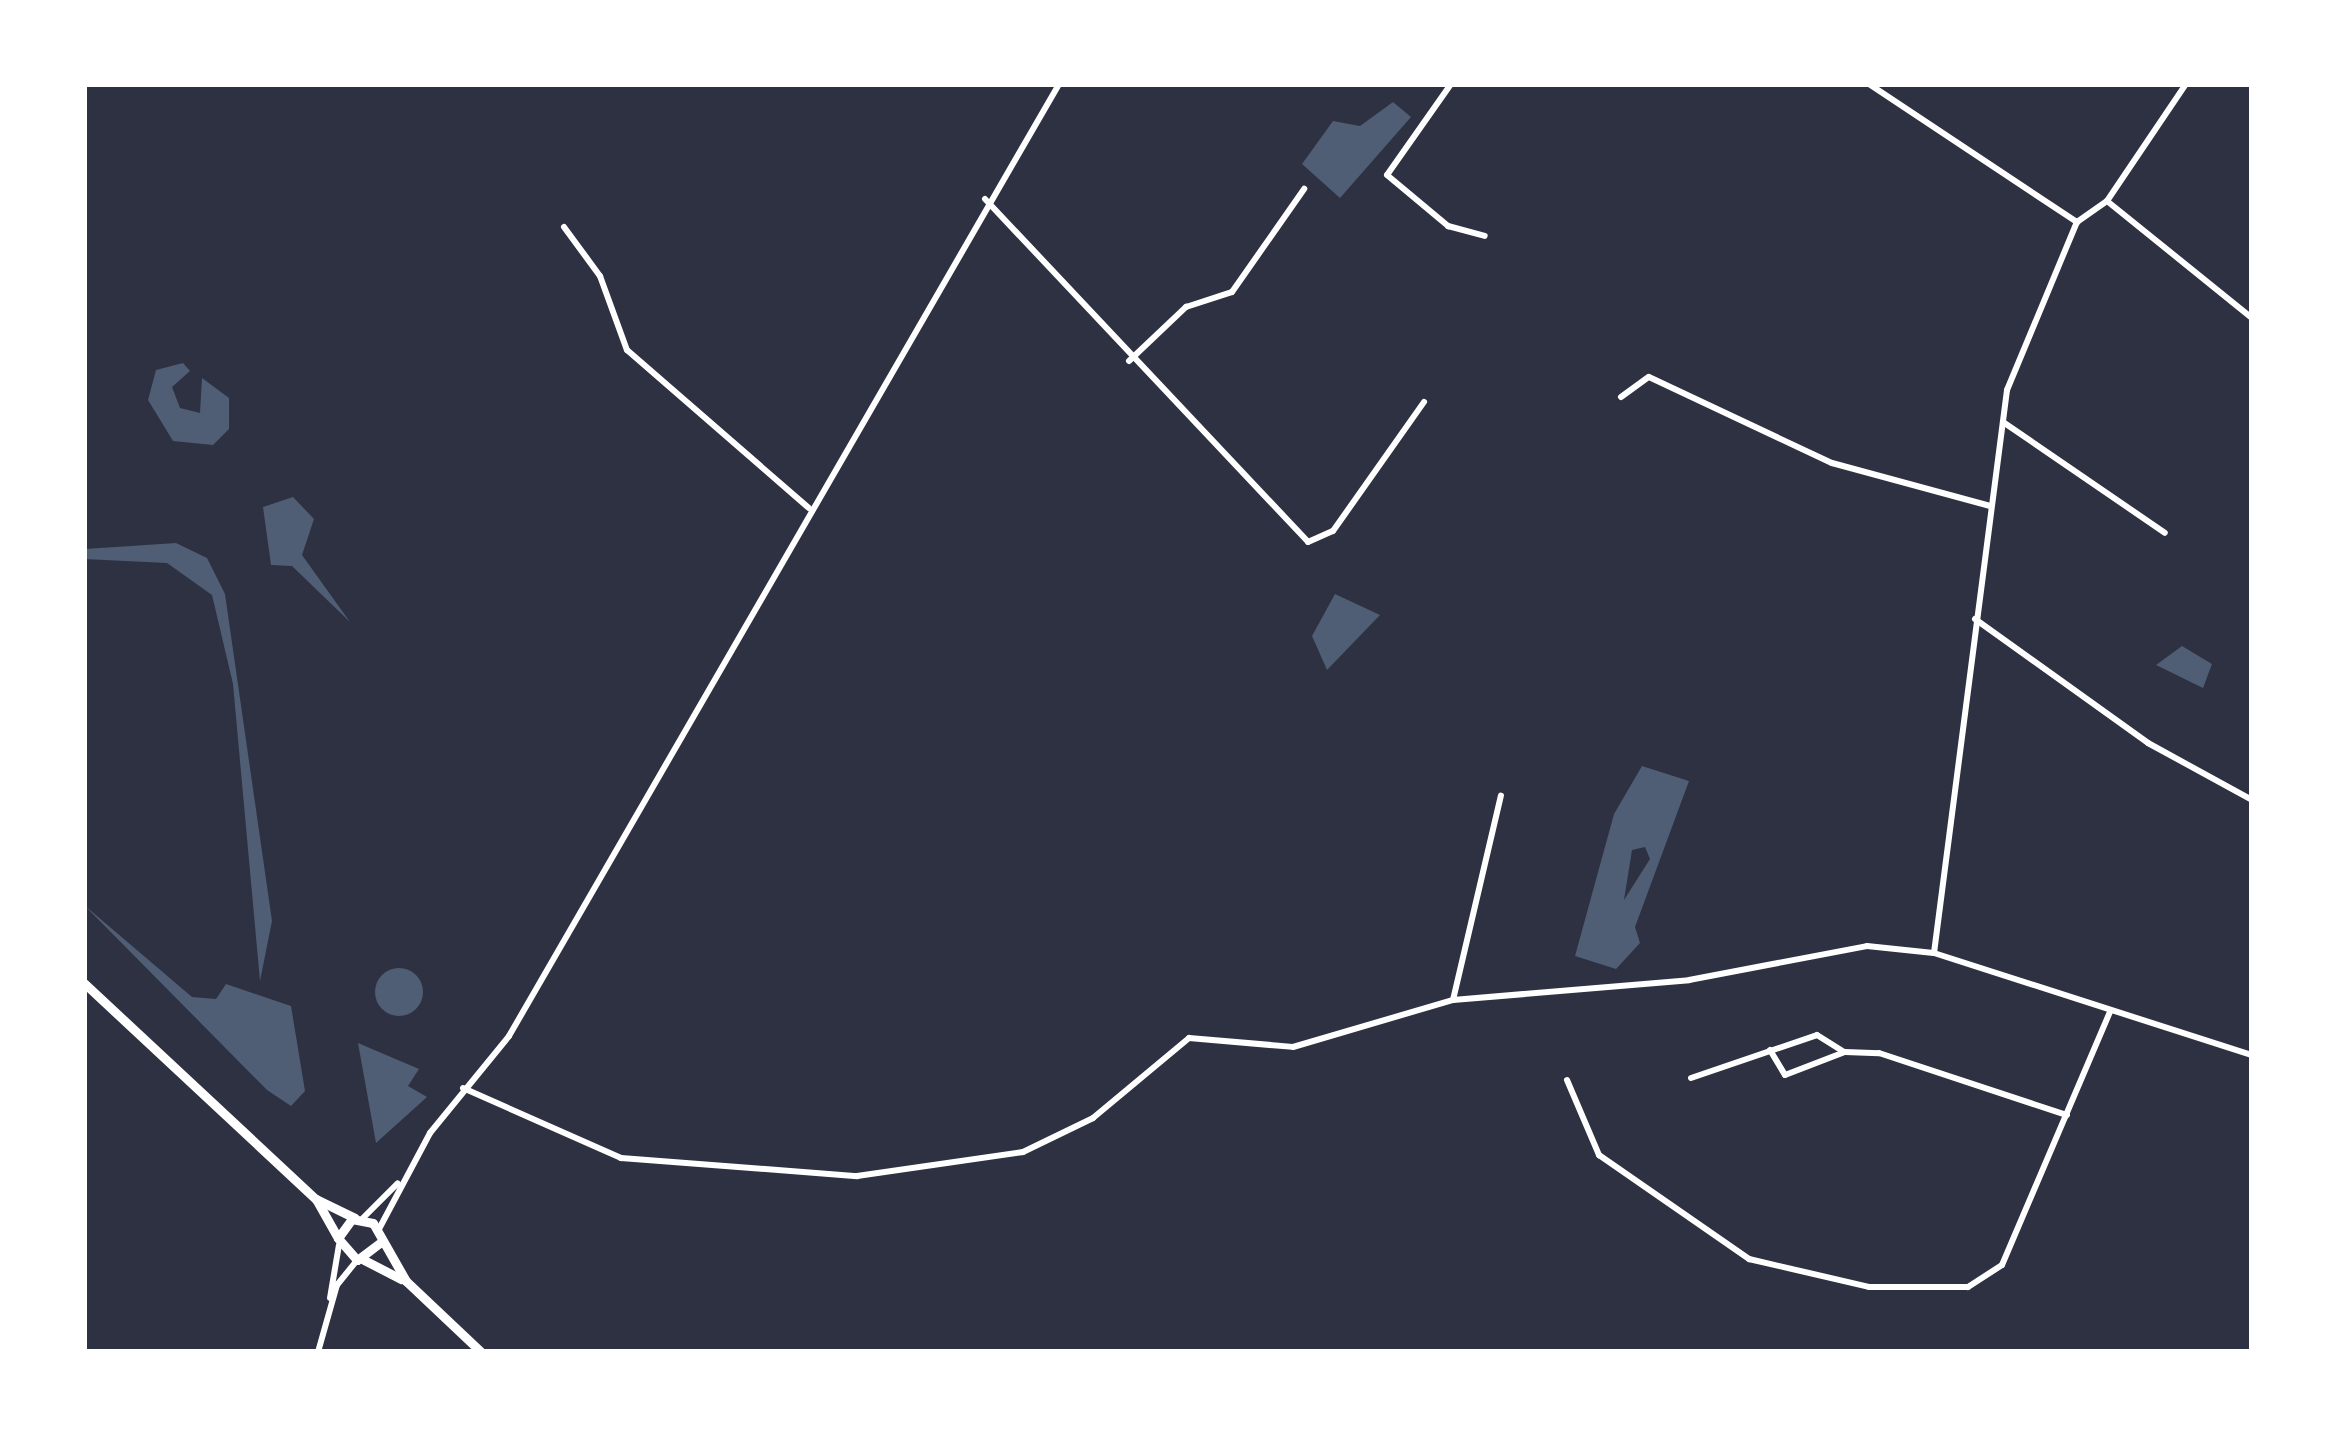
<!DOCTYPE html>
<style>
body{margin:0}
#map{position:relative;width:2336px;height:1436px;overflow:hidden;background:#2d3142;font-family:"Titillium Web",sans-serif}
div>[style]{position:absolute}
.water>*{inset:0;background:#4f5d75}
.round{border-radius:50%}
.minor>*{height:6px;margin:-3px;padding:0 3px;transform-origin:3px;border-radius:3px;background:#fff}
.secondary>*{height:9px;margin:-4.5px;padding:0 4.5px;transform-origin:4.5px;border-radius:4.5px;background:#fff}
span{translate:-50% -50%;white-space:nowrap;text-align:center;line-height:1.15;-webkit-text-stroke:9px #fff;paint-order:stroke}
.frame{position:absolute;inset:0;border:87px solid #fff;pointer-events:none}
</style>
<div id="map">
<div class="water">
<div style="clip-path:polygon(1393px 102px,1411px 117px,1340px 198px,1302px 164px,1333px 121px,1360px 126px)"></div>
<div style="clip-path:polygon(183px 363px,190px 371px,172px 387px,180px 408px,200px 413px,202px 378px,229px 398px,229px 429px,213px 445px,173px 441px,148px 400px,156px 370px)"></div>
<div style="clip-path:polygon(293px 497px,314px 519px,302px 555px,350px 622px,292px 566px,271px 565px,263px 507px)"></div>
<div style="clip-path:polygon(176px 543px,207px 558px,225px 594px,272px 921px,260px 981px,233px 684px,212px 595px,167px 563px,84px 559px,85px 549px)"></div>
<div style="clip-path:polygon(1335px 594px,1380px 615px,1327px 670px,1312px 636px)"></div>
<div style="clip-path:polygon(2182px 646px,2212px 664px,2203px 688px,2156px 665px)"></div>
<div style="clip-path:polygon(evenodd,1642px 766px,1689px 781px,1635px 927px,1640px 943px,1616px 969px,1575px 956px,1614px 814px,1642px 766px,1645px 847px,1650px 859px,1624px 900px,1632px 850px,1645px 847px)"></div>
<div style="clip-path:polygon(84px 905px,192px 997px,216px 999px,226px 984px,291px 1006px,305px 1091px,291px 1106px,267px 1090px)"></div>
<div class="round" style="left:375px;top:968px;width:48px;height:48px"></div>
<div style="clip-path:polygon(358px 1043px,419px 1069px,408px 1086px,427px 1097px,376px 1143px)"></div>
</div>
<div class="minor">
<div style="left:1451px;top:84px;width:111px;rotate:125.1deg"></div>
<div style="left:1387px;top:175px;width:80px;rotate:39.9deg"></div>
<div style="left:1448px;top:226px;width:38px;rotate:15deg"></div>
<div style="left:1869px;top:84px;width:250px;rotate:33.6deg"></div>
<div style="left:2077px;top:222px;width:37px;rotate:-35deg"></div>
<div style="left:2107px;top:201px;width:141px;rotate:-56deg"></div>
<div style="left:985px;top:199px;width:471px;rotate:46.7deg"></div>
<div style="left:1308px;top:542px;width:27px;rotate:-24deg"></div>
<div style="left:1333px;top:531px;width:158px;rotate:-54.8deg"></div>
<div style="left:2107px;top:201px;width:186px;rotate:38.9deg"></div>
<div style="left:564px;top:227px;width:61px;rotate:53.7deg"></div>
<div style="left:600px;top:276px;width:79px;rotate:70deg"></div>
<div style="left:627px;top:350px;width:241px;rotate:41deg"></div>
<div style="left:1129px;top:361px;width:79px;rotate:-43.5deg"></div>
<div style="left:1186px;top:307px;width:48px;rotate:-18.1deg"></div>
<div style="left:1232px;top:292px;width:126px;rotate:-55deg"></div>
<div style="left:1621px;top:397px;width:34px;rotate:-36deg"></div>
<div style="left:1649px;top:377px;width:202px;rotate:25.2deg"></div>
<div style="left:1832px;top:463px;width:164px;rotate:15.2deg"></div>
<div style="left:2003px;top:422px;width:196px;rotate:34.4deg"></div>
<div style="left:1975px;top:619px;width:213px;rotate:35.6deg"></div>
<div style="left:2148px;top:743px;width:119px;rotate:28.7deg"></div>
<div style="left:1934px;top:953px;width:568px;rotate:-82.61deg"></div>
<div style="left:2007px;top:390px;width:182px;rotate:-67.4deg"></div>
<div style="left:1453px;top:1000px;width:210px;rotate:-76.8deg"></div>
<div style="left:1770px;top:1050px;width:29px;rotate:59deg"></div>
<div style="left:1785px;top:1075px;width:64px;rotate:-21deg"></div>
<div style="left:1845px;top:1052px;width:34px;rotate:2deg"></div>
<div style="left:1879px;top:1053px;width:198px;rotate:18.3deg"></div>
<div style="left:1691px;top:1078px;width:133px;rotate:-18.8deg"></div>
<div style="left:1817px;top:1035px;width:32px;rotate:32deg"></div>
<div style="left:1567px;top:1080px;width:82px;rotate:66.9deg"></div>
<div style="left:1599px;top:1155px;width:183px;rotate:34.7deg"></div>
<div style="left:1749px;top:1259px;width:123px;rotate:13.1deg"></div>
<div style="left:1869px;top:1287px;width:99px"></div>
<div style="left:1968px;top:1287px;width:40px;rotate:-32.9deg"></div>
<div style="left:2002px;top:1265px;width:277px;rotate:-66.9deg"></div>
<div style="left:463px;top:1088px;width:173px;rotate:23.9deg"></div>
<div style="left:621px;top:1158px;width:237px;rotate:4.4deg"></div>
<div style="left:857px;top:1176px;width:168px;rotate:-8.2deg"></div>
<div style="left:1023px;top:1152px;width:78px;rotate:-25.9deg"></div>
<div style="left:1093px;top:1118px;width:125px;rotate:-39.8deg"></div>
<div style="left:1189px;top:1038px;width:104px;rotate:4.9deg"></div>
<div style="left:1293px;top:1047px;width:167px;rotate:-16.4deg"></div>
<div style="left:1453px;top:1000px;width:237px;rotate:-4.8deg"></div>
<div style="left:1689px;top:980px;width:181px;rotate:-10.8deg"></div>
<div style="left:1867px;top:946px;width:67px;rotate:6deg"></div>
<div style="left:1934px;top:953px;width:334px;rotate:17.8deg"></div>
<div style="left:363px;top:1218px;width:49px;rotate:-45deg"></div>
<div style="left:379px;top:1229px;width:109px;rotate:-62deg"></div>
<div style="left:430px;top:1133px;width:125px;rotate:-50.8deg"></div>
<div style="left:509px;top:1036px;width:1099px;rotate:-59.98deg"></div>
<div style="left:330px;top:1298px;width:54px;rotate:-80.4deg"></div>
<div style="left:318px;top:1352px;width:70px;rotate:-74.2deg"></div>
<div style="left:337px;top:1285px;width:32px;rotate:-51deg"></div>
</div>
<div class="secondary">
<div style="left:84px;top:983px;width:317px;rotate:43deg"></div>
<div style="left:316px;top:1199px;width:43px;rotate:26deg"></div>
<div style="left:316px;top:1199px;width:45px;rotate:60.6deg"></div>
<div style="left:381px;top:1242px;width:30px;rotate:143deg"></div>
<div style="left:357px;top:1260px;width:29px;rotate:-131deg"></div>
<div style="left:338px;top:1238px;width:24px;rotate:-54deg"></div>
<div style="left:352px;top:1219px;width:21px;rotate:11deg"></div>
<div style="left:373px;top:1223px;width:67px;rotate:60.4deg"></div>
<div style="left:406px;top:1281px;width:103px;rotate:43.4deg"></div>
<div style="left:364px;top:1260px;width:42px;rotate:27.2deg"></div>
</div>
<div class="frame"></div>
</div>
